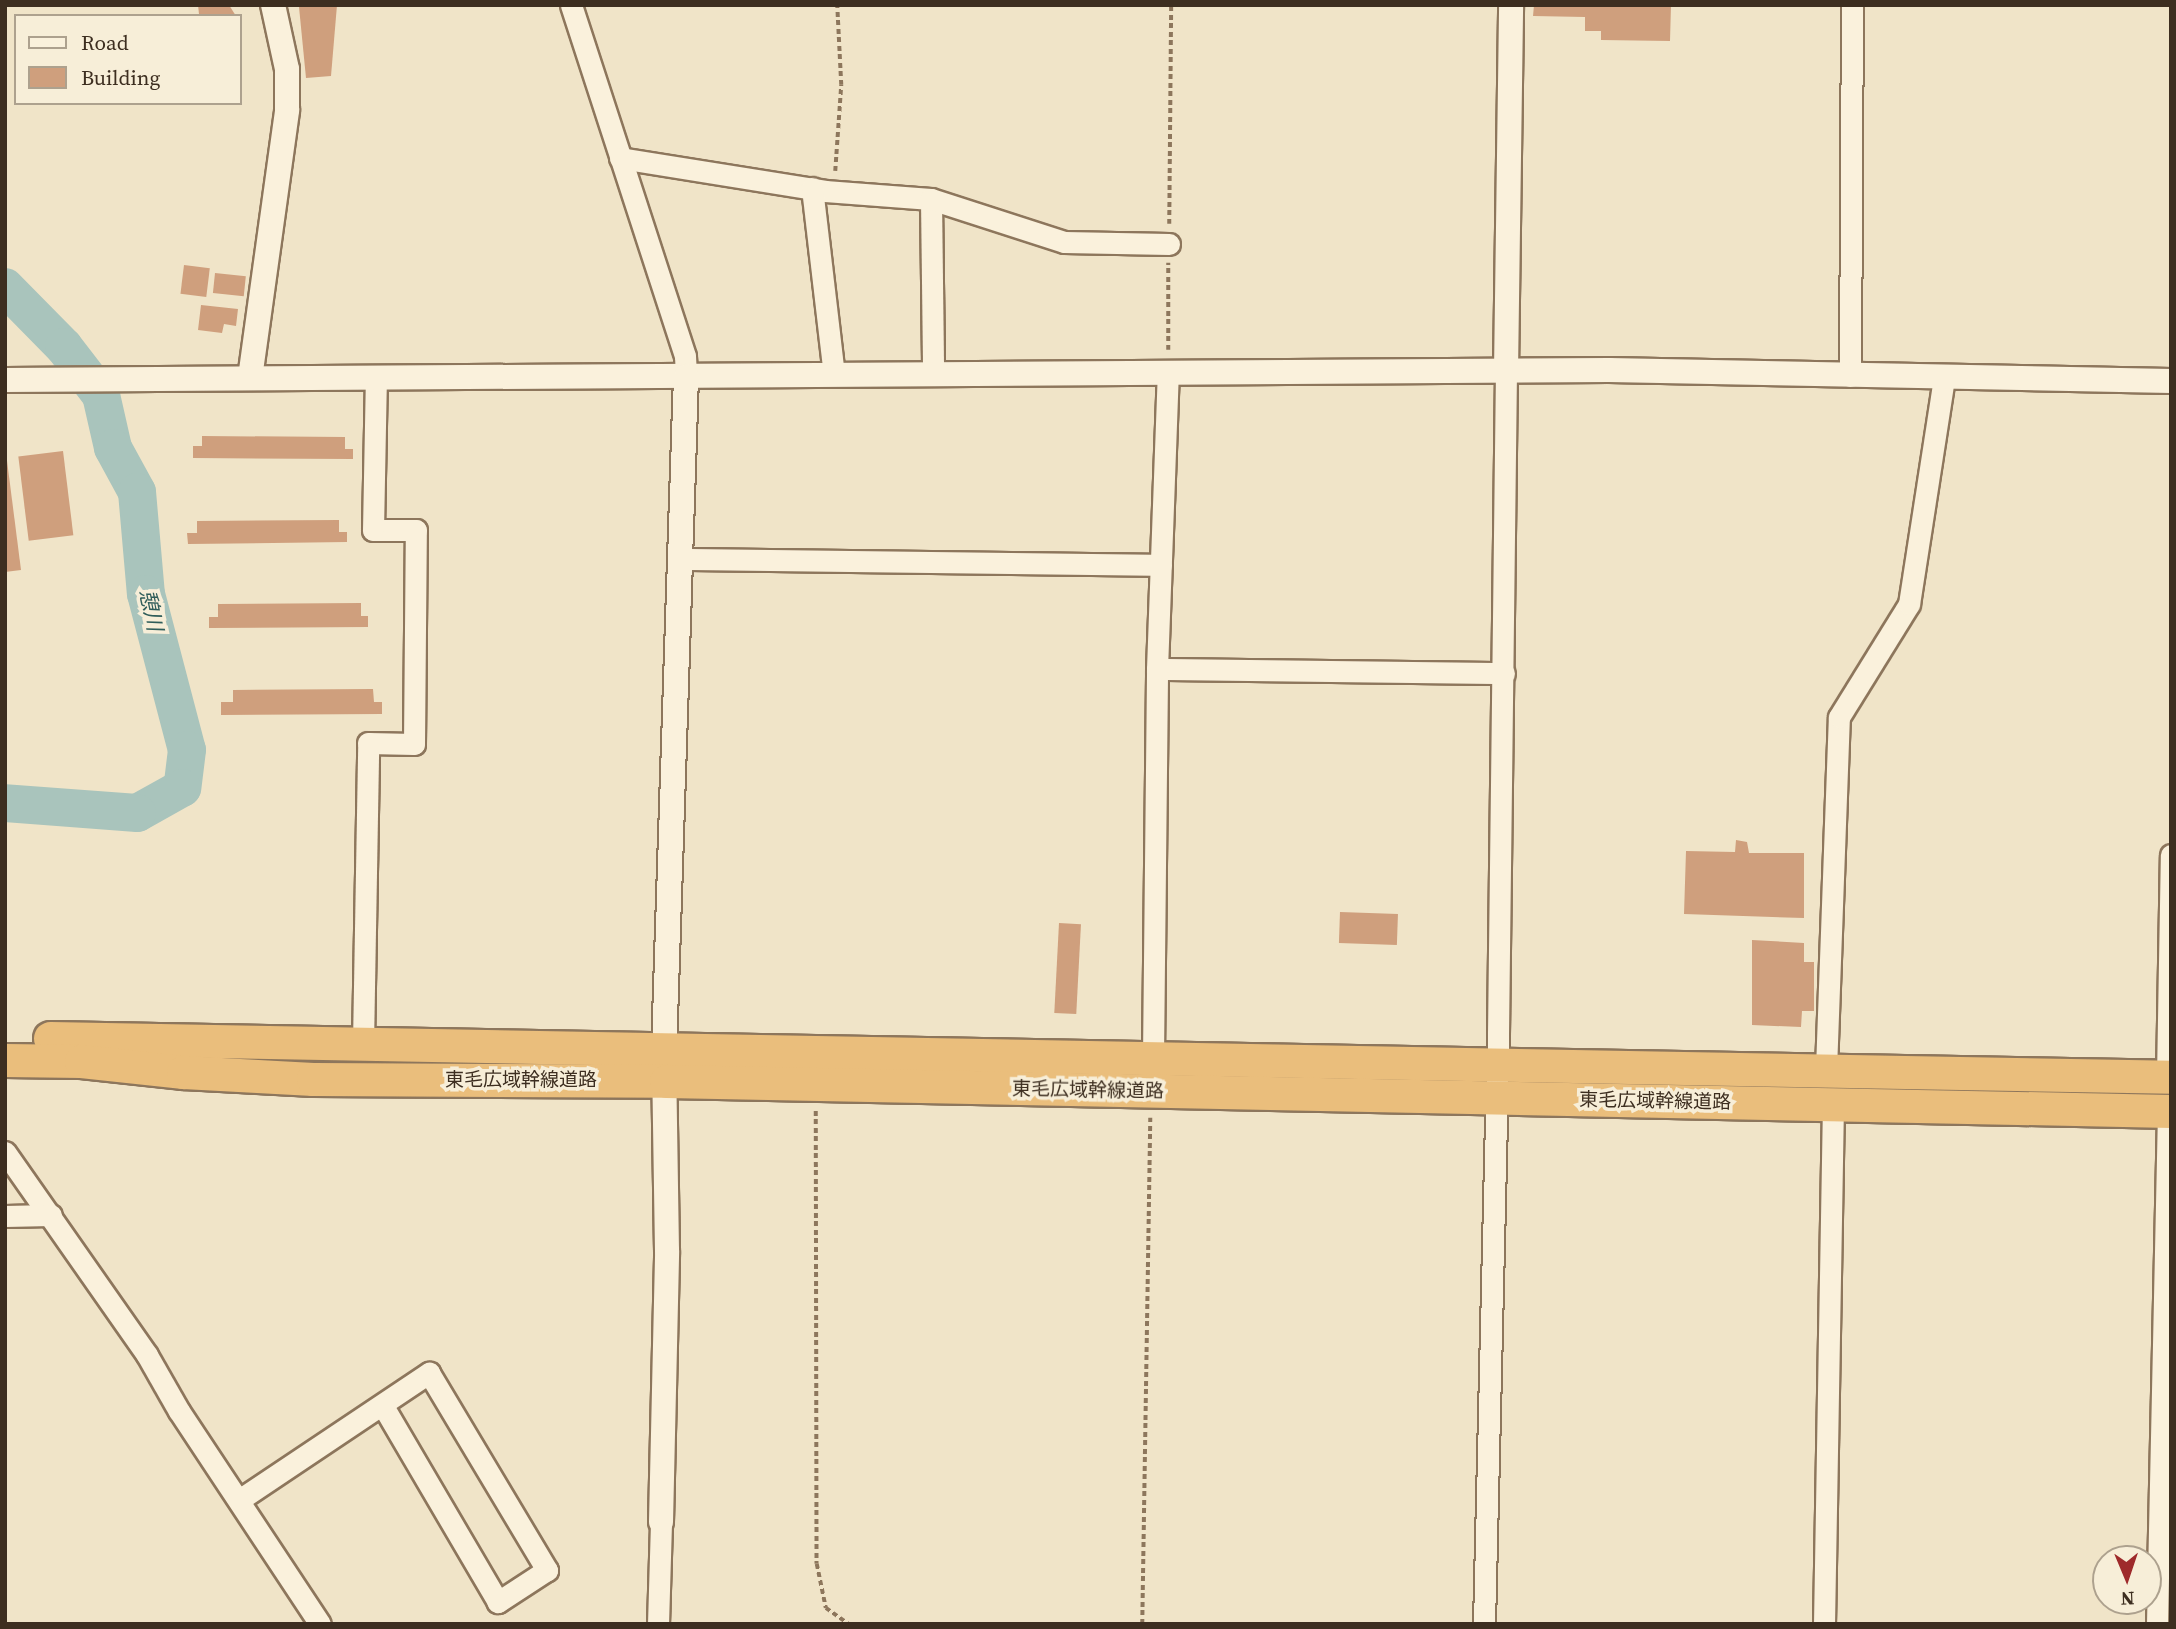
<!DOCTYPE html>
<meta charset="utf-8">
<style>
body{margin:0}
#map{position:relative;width:2176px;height:1629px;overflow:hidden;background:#f0e4c8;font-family:"Source Serif 4","Noto Sans JP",serif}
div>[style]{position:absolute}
.river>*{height:38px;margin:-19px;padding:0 19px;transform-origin:19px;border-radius:19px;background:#a9c4bc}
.building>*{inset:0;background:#cf9f7d;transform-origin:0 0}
.path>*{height:3.5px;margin-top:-1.75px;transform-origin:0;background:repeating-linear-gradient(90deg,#8d765c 0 5px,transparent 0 8.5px)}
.roads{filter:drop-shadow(2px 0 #8d765c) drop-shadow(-2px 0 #8d765c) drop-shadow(0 2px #8d765c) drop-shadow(0 -2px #8d765c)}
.minor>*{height:21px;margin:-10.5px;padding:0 10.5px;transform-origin:10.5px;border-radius:10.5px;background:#faf1dc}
.tertiary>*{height:24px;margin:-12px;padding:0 12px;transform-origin:12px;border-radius:12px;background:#faf1dc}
.trunk>*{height:33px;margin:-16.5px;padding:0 16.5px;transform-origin:16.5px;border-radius:16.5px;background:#eabe7c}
span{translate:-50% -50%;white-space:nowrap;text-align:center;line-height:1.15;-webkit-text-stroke:7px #f7eed8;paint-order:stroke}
.street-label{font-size:19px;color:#3d2e20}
.water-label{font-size:21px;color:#2f5d5a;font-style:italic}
.frame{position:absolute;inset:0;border:7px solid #3d2e20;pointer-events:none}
.legend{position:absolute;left:14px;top:14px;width:228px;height:91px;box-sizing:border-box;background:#f7eed8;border:2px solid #ada18e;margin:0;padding:9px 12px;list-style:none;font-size:21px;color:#3d2e20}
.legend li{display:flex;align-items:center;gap:14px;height:35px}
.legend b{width:35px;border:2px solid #ada18e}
.north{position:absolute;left:2092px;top:1545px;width:70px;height:70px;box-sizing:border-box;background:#f7eed8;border:2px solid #ada18e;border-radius:50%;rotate:178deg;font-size:19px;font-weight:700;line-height:28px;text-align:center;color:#3d2e20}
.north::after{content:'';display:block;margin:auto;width:24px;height:32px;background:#9e2a2b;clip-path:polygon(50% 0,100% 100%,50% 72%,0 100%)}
</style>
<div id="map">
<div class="river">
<div style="left:5px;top:287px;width:84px;rotate:45.5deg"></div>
<div style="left:64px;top:347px;width:61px;rotate:52.4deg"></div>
<div style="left:101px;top:395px;width:54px;rotate:77.2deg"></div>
<div style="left:113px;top:448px;width:50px;rotate:61.4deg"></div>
<div style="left:137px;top:492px;width:102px;rotate:85deg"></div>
<div style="left:146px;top:594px;width:161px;rotate:75.3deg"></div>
<div style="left:187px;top:750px;width:38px;rotate:97deg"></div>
<div style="left:182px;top:788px;width:51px;rotate:150.9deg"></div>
<div style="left:137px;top:813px;width:132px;rotate:-175.7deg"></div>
</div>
<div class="building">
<div style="clip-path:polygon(198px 5px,229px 5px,236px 16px,199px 14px)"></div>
<div style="clip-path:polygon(337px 5px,331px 76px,306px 78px,299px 7px)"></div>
<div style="clip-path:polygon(1534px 5px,1671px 5px,1670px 41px,1601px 40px,1601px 31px,1585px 31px,1585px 17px,1533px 16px)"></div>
<div style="left:184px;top:265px;width:26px;height:29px;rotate:7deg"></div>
<div style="left:215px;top:273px;width:31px;height:20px;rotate:6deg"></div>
<div style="clip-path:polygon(201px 305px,238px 309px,236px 326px,224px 324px,222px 333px,198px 330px)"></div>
<div style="clip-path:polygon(202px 436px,345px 437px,345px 449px,353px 449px,353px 459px,193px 458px,193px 446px,202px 446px)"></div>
<div style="clip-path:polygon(5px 445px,21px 570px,5px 572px)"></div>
<div style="left:63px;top:451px;width:85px;height:45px;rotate:83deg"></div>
<div style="clip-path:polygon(339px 520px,339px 532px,347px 532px,347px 542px,188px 544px,187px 533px,197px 533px,197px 521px)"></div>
<div style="clip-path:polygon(361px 603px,361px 616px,368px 616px,368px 627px,209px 628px,209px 617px,218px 617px,218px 604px)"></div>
<div style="clip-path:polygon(373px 689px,374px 702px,382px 702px,382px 714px,221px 715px,221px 702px,233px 702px,233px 690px)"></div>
<div style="clip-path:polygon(1736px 840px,1747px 842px,1749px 853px,1804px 853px,1804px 918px,1684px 914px,1686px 851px,1735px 852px)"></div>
<div style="left:1340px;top:912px;width:58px;height:31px;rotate:2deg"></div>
<div style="left:1059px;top:923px;width:22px;height:90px;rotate:3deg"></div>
<div style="clip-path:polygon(1752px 940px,1804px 943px,1804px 962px,1814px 962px,1814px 1011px,1802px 1011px,1801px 1027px,1752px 1025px)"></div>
</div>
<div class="path">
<div style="left:835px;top:171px;width:86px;rotate:-86deg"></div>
<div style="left:841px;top:85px;width:80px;rotate:-92.9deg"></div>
<div style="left:1169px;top:224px;width:219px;rotate:-89.5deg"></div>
<div style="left:1168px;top:350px;width:87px;rotate:-90deg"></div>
<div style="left:816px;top:1111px;width:453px;rotate:89.9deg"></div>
<div style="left:817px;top:1564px;width:45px;rotate:78.4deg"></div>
<div style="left:826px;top:1608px;width:28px;rotate:35deg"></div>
<div style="left:1142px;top:1624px;width:506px;rotate:-89.09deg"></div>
</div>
<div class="roads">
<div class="minor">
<div style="left:571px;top:5px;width:369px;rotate:72deg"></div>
<div style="left:685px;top:356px;width:20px;rotate:87deg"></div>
<div style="left:620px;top:158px;width:208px;rotate:9.1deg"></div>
<div style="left:825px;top:191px;width:106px;rotate:4.3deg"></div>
<div style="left:931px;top:199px;width:175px;rotate:89.3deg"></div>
<div style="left:812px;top:188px;width:188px;rotate:83.3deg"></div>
<div style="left:931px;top:199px;width:140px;rotate:17.9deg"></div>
<div style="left:1064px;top:242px;width:105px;rotate:1.1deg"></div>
<div style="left:1850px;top:376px;width:371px;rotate:-89.7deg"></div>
<div style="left:680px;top:559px;width:481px;rotate:0.7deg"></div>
<div style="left:1157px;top:669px;width:347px;rotate:0.7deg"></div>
<div style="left:363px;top:1044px;width:301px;rotate:-89deg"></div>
<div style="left:368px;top:743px;width:46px;rotate:1.2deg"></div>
<div style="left:414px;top:744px;width:214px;rotate:-89.5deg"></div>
<div style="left:416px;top:530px;width:43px;rotate:180deg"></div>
<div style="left:373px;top:530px;width:153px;rotate:-88.9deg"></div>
<div style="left:1153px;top:1057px;width:388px;rotate:-89.4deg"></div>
<div style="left:1157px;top:669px;width:297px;rotate:-87.9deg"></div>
<div style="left:1826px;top:1069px;width:352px;rotate:-87.9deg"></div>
<div style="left:1839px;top:717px;width:133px;rotate:-58.2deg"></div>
<div style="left:1909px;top:604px;width:229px;rotate:-81.2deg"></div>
<div style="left:2167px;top:1077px;width:222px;rotate:-89deg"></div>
<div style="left:5px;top:1152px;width:248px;rotate:55deg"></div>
<div style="left:147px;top:1355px;width:64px;rotate:60.3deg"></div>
<div style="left:179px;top:1411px;width:255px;rotate:56.5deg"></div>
<div style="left:5px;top:1216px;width:46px;rotate:-1.2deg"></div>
<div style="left:239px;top:1500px;width:229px;rotate:-33.8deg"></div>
<div style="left:429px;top:1373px;width:230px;rotate:59.1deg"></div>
<div style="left:547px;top:1570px;width:59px;rotate:146.9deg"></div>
<div style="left:498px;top:1602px;width:227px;rotate:-120.4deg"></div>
<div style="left:658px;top:1624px;width:102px;rotate:-88.3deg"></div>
<div style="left:1484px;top:1624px;width:590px;rotate:-88.64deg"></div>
<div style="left:1498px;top:1034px;width:663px;rotate:-89.31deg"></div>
<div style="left:1824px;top:1624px;width:520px;rotate:-89.01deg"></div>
<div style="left:2157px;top:1624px;width:513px;rotate:-88.77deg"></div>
</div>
<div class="tertiary">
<div style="left:1506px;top:371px;width:366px;rotate:-89.2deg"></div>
<div style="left:250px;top:378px;width:271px;rotate:-82.1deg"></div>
<div style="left:287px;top:110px;width:41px;rotate:-90deg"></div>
<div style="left:287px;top:69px;width:66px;rotate:-102.3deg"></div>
<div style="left:5px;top:380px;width:1604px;rotate:-0.36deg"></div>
<div style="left:1609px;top:370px;width:562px;rotate:1.12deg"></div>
<div style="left:661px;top:1522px;width:271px;rotate:-88.7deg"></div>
<div style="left:667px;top:1251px;width:201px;rotate:-90.9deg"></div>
<div style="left:664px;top:1050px;width:674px;rotate:-88.13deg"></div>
</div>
<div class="trunk">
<div style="left:50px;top:1038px;width:2121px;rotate:1.05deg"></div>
<div style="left:5px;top:1060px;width:76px;rotate:0.8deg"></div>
<div style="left:81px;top:1061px;width:103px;rotate:6.2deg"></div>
<div style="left:183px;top:1072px;width:130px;rotate:3.1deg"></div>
<div style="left:313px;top:1079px;width:353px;rotate:0.3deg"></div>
<div style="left:666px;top:1081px;width:1505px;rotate:1.14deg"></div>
</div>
</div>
<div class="street-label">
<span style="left:521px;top:1080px">東毛広域幹線道路</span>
<span style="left:1088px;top:1090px;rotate:1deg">東毛広域幹線道路</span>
<span style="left:1655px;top:1101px;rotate:1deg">東毛広域幹線道路</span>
</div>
<div class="water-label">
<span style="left:151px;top:610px;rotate:78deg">憩川</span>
</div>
<div class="frame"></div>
<ul class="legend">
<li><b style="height:9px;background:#faf1dc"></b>Road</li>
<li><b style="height:19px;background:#cf9f7d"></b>Building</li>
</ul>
<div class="north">N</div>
</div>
